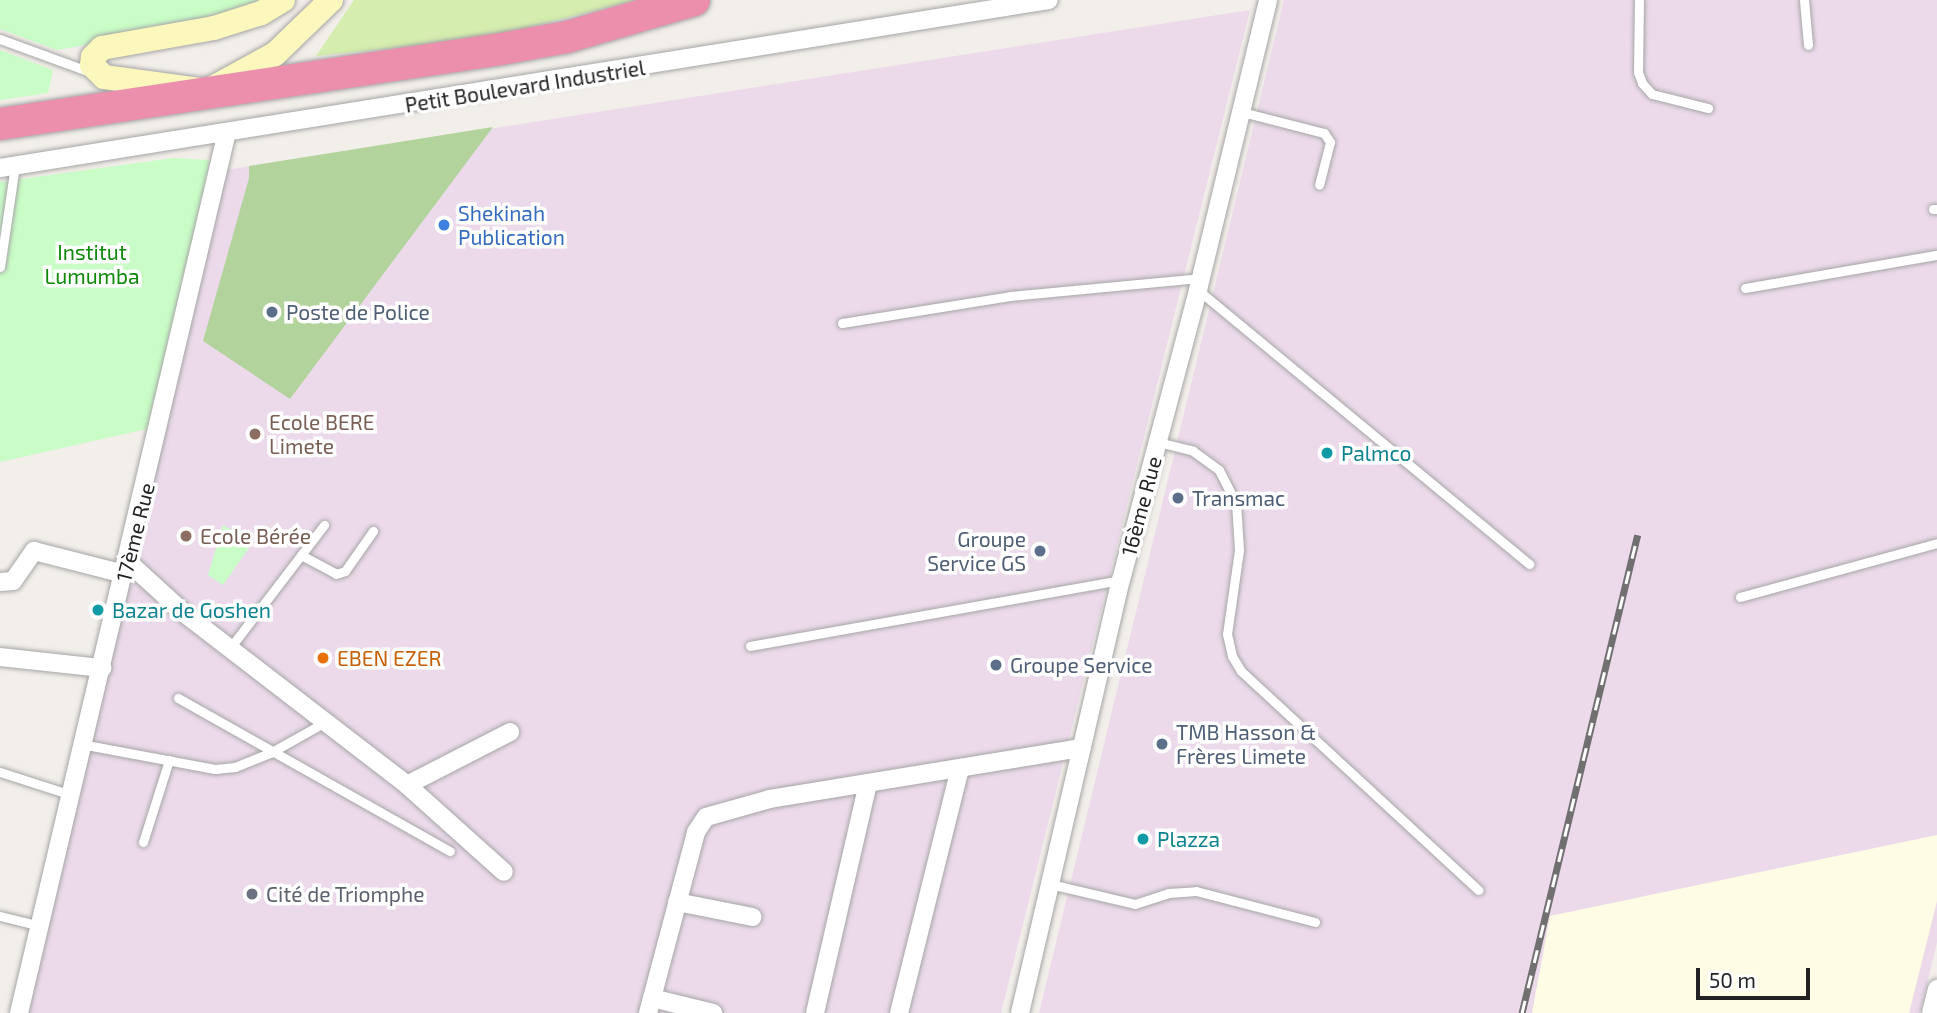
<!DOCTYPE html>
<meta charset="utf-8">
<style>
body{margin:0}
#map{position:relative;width:1937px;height:1013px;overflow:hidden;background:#f2eee9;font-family:"Exo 2",sans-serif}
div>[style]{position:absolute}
.industrial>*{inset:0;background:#ecdaeb}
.education>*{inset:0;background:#fffce5}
.grass>*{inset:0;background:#d5edae}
.forest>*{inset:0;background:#b3d39c}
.park>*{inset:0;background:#c9fcc6}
.roads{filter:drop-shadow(0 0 2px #a6a6a6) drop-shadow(0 0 2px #a6a6a6)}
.lane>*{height:9px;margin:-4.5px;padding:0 4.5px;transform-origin:4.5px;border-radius:4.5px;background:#fff}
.street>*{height:18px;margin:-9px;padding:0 9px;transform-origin:9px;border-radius:9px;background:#fff}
.secondary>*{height:24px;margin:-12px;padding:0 12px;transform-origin:12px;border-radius:12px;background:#fcf7bd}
.highway>*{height:32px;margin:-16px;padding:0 16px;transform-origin:16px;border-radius:16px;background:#eb8fac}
.rail>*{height:7px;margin-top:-3.5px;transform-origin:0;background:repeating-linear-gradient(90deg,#fff 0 13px,#707070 0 26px);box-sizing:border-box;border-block:2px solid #707070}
.dots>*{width:19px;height:19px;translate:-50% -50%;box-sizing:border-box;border:4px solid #fff;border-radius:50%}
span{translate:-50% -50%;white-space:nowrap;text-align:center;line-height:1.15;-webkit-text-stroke:7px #fff;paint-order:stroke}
.street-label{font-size:21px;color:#222}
.shop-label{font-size:21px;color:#366cbe}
.left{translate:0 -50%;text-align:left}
.park-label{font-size:21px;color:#0d8808}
.service-label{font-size:21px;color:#4e5e75}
.right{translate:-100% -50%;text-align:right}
.education-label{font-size:21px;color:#785e54}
.culture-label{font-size:21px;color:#0d838f}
.food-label{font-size:21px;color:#c56008}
.worship-label{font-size:21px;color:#5b616d}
.scale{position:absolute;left:1696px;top:968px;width:114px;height:32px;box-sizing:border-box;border:4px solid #222;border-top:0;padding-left:9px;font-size:21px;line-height:24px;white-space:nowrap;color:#222;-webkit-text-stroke:5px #fff;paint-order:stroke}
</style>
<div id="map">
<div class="industrial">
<div style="clip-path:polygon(1284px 0,1937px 0,1937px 942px,1920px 1013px,1039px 1013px)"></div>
<div style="clip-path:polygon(1250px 10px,1001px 1013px,28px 1013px,226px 170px)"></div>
</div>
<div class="education">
<div style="clip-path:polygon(1937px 835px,1937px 901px,1909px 1013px,1532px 1013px,1550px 916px)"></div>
</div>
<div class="grass">
<div style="clip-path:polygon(354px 0,636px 0,483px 39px,316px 56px)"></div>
</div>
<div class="forest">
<div style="clip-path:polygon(493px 127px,290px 399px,203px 341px,249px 178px,249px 166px)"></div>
</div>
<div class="park">
<div style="clip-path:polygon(0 0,259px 0,177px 29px,57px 50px,0 29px)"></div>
<div style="clip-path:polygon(0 50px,53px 70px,48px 93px,0 100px)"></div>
<div style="clip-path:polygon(173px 158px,210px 160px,151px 428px,0 462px,0 182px)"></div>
<div style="clip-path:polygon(223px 525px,253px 542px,223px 585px,208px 575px)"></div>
</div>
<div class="roads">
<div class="lane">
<div style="left:1639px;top:0;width:72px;rotate:90.8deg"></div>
<div style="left:1638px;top:72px;width:12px;rotate:70deg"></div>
<div style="left:1642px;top:83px;width:15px;rotate:48deg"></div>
<div style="left:1652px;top:94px;width:58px;rotate:14deg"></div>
<div style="left:1804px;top:0;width:45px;rotate:84.9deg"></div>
<div style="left:0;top:39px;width:96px;rotate:20.1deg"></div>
<div style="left:1242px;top:112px;width:85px;rotate:14.4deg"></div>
<div style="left:1324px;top:133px;width:11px;rotate:56deg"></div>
<div style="left:1330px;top:142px;width:44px;rotate:104.3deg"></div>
<div style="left:1933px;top:209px;width:4px"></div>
<div style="left:0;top:267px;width:103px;rotate:-81.6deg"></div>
<div style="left:1745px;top:288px;width:195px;rotate:-9.8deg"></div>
<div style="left:1198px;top:290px;width:430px;rotate:39.6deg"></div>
<div style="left:842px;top:323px;width:170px;rotate:-9.1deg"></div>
<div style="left:1010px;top:296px;width:190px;rotate:-5.4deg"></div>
<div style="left:1158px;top:442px;width:36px;rotate:14deg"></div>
<div style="left:1193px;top:451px;width:32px;rotate:36deg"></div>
<div style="left:1219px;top:470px;width:37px;rotate:63deg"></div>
<div style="left:1236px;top:503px;width:47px;rotate:86.3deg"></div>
<div style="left:1239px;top:550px;width:85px;rotate:98.1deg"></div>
<div style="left:1227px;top:634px;width:23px;rotate:77deg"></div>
<div style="left:1232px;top:656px;width:17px;rotate:59deg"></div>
<div style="left:1241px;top:671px;width:323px;rotate:42.7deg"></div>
<div style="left:301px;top:555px;width:40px;rotate:28deg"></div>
<div style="left:336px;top:574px;width:9px;rotate:-18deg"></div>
<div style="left:345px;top:571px;width:49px;rotate:-55deg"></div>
<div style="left:1740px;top:597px;width:204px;rotate:-15.3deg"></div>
<div style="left:750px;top:646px;width:377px;rotate:-10.1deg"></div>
<div style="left:230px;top:648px;width:155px;rotate:-52.6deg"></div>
<div style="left:178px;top:698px;width:312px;rotate:29.4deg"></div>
<div style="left:81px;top:744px;width:136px;rotate:10.6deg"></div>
<div style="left:215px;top:769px;width:20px;rotate:-6deg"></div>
<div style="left:235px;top:767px;width:38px;rotate:-22deg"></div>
<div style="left:270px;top:753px;width:63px;rotate:-29.4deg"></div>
<div style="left:0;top:772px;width:71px;rotate:17.9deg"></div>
<div style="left:143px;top:842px;width:86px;rotate:-72.4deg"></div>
<div style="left:1050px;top:884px;width:87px;rotate:13.2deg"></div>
<div style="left:1135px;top:904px;width:36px;rotate:-18deg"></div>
<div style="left:1169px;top:893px;width:27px;rotate:-4deg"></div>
<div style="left:1196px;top:891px;width:123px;rotate:14.6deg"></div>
<div style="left:0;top:916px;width:38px;rotate:14deg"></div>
</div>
<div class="street">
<div style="left:0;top:168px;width:1062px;rotate:-9.1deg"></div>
<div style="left:127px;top:561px;width:77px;rotate:42.4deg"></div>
<div style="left:184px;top:613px;width:282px;rotate:37.6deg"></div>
<div style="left:407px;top:785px;width:116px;rotate:-27.2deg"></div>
<div style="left:0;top:582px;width:13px;rotate:-4deg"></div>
<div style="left:13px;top:581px;width:37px;rotate:-55deg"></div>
<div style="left:34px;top:551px;width:93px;rotate:14.3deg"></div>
<div style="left:0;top:657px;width:103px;rotate:6.2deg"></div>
<div style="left:407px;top:785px;width:130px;rotate:41.9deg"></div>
<div style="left:677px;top:902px;width:77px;rotate:11.2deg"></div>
<div style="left:652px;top:998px;width:63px;rotate:13.8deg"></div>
<div style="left:19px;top:1013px;width:905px;rotate:-76.72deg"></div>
<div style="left:648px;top:1013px;width:187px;rotate:-75.1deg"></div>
<div style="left:696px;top:832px;width:18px;rotate:-56deg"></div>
<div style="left:706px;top:817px;width:66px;rotate:-15.7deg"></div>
<div style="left:770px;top:799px;width:316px;rotate:-9.3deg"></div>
<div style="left:815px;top:1013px;width:236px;rotate:-77deg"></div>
<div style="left:899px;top:1013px;width:252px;rotate:-76deg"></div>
<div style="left:1020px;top:1013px;width:445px;rotate:-76.9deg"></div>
<div style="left:1121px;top:580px;width:300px;rotate:-75.1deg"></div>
<div style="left:1198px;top:290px;width:298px;rotate:-76.4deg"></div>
<div style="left:1931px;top:1013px;width:25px;rotate:-76deg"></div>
</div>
<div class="secondary">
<div style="left:283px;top:0;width:26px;rotate:149deg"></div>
<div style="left:261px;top:13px;width:49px;rotate:162.3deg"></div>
<div style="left:214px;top:28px;width:114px;rotate:169.9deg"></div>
<div style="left:102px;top:48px;width:13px;rotate:135deg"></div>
<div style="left:93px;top:57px;width:8px;rotate:97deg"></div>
<div style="left:92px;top:65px;width:17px;rotate:45deg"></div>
<div style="left:104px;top:77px;width:104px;rotate:7.7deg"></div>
<div style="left:207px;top:91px;width:77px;rotate:-28.6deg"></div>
<div style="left:275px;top:54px;width:78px;rotate:-44deg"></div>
</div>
<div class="highway">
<div style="left:0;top:124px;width:507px;rotate:-8.51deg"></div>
<div style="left:501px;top:49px;width:67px;rotate:-10.3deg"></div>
<div style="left:567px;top:37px;width:132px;rotate:-16.2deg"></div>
</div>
</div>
<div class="rail">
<div style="left:1522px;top:1013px;width:492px;rotate:-76.4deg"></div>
</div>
<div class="dots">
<div style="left:444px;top:225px;background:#3f7fe0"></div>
<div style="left:272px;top:312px;background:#5c6f8a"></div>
<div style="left:255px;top:434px;background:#8d6e63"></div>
<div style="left:1327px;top:453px;background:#0f9aa8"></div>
<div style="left:1178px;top:498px;background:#5c6f8a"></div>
<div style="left:186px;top:536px;background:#8d6e63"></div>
<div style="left:1040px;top:551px;background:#5c6f8a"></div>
<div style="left:98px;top:610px;background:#0f9aa8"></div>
<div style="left:323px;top:658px;background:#e8710a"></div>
<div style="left:996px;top:665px;background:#5c6f8a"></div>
<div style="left:1162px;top:744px;background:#5c6f8a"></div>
<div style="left:1143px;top:839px;background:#0f9aa8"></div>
<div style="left:252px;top:894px;background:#6b7280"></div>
</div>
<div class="street-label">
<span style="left:525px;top:86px;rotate:-9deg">Petit Boulevard Industriel</span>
<span style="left:1141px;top:506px;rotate:-75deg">16ème Rue</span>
<span style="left:135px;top:532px;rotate:-76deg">17ème Rue</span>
</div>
<div class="shop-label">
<span class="left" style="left:458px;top:225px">Shekinah<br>Publication</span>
</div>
<div class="park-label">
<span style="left:92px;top:264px">Institut<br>Lumumba</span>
</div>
<div class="service-label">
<span class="left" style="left:286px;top:312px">Poste de Police</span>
<span class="left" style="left:1192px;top:498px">Transmac</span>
<span class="right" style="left:1026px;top:551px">Groupe<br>Service GS</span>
<span class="left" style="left:1010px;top:665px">Groupe Service</span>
<span class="left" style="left:1176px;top:744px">TMB Hasson &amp;<br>Frères Limete</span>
</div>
<div class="education-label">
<span class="left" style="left:269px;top:434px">Ecole BERE<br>Limete</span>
<span class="left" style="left:200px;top:536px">Ecole Bérée</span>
</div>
<div class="culture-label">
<span class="left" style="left:1341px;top:453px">Palmco</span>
<span class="left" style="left:112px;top:610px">Bazar de Goshen</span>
<span class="left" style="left:1157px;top:839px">Plazza</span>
</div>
<div class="food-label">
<span class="left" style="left:337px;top:658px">EBEN EZER</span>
</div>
<div class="worship-label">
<span class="left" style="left:266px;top:894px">Cité de Triomphe</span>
</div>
<div class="scale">50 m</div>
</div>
